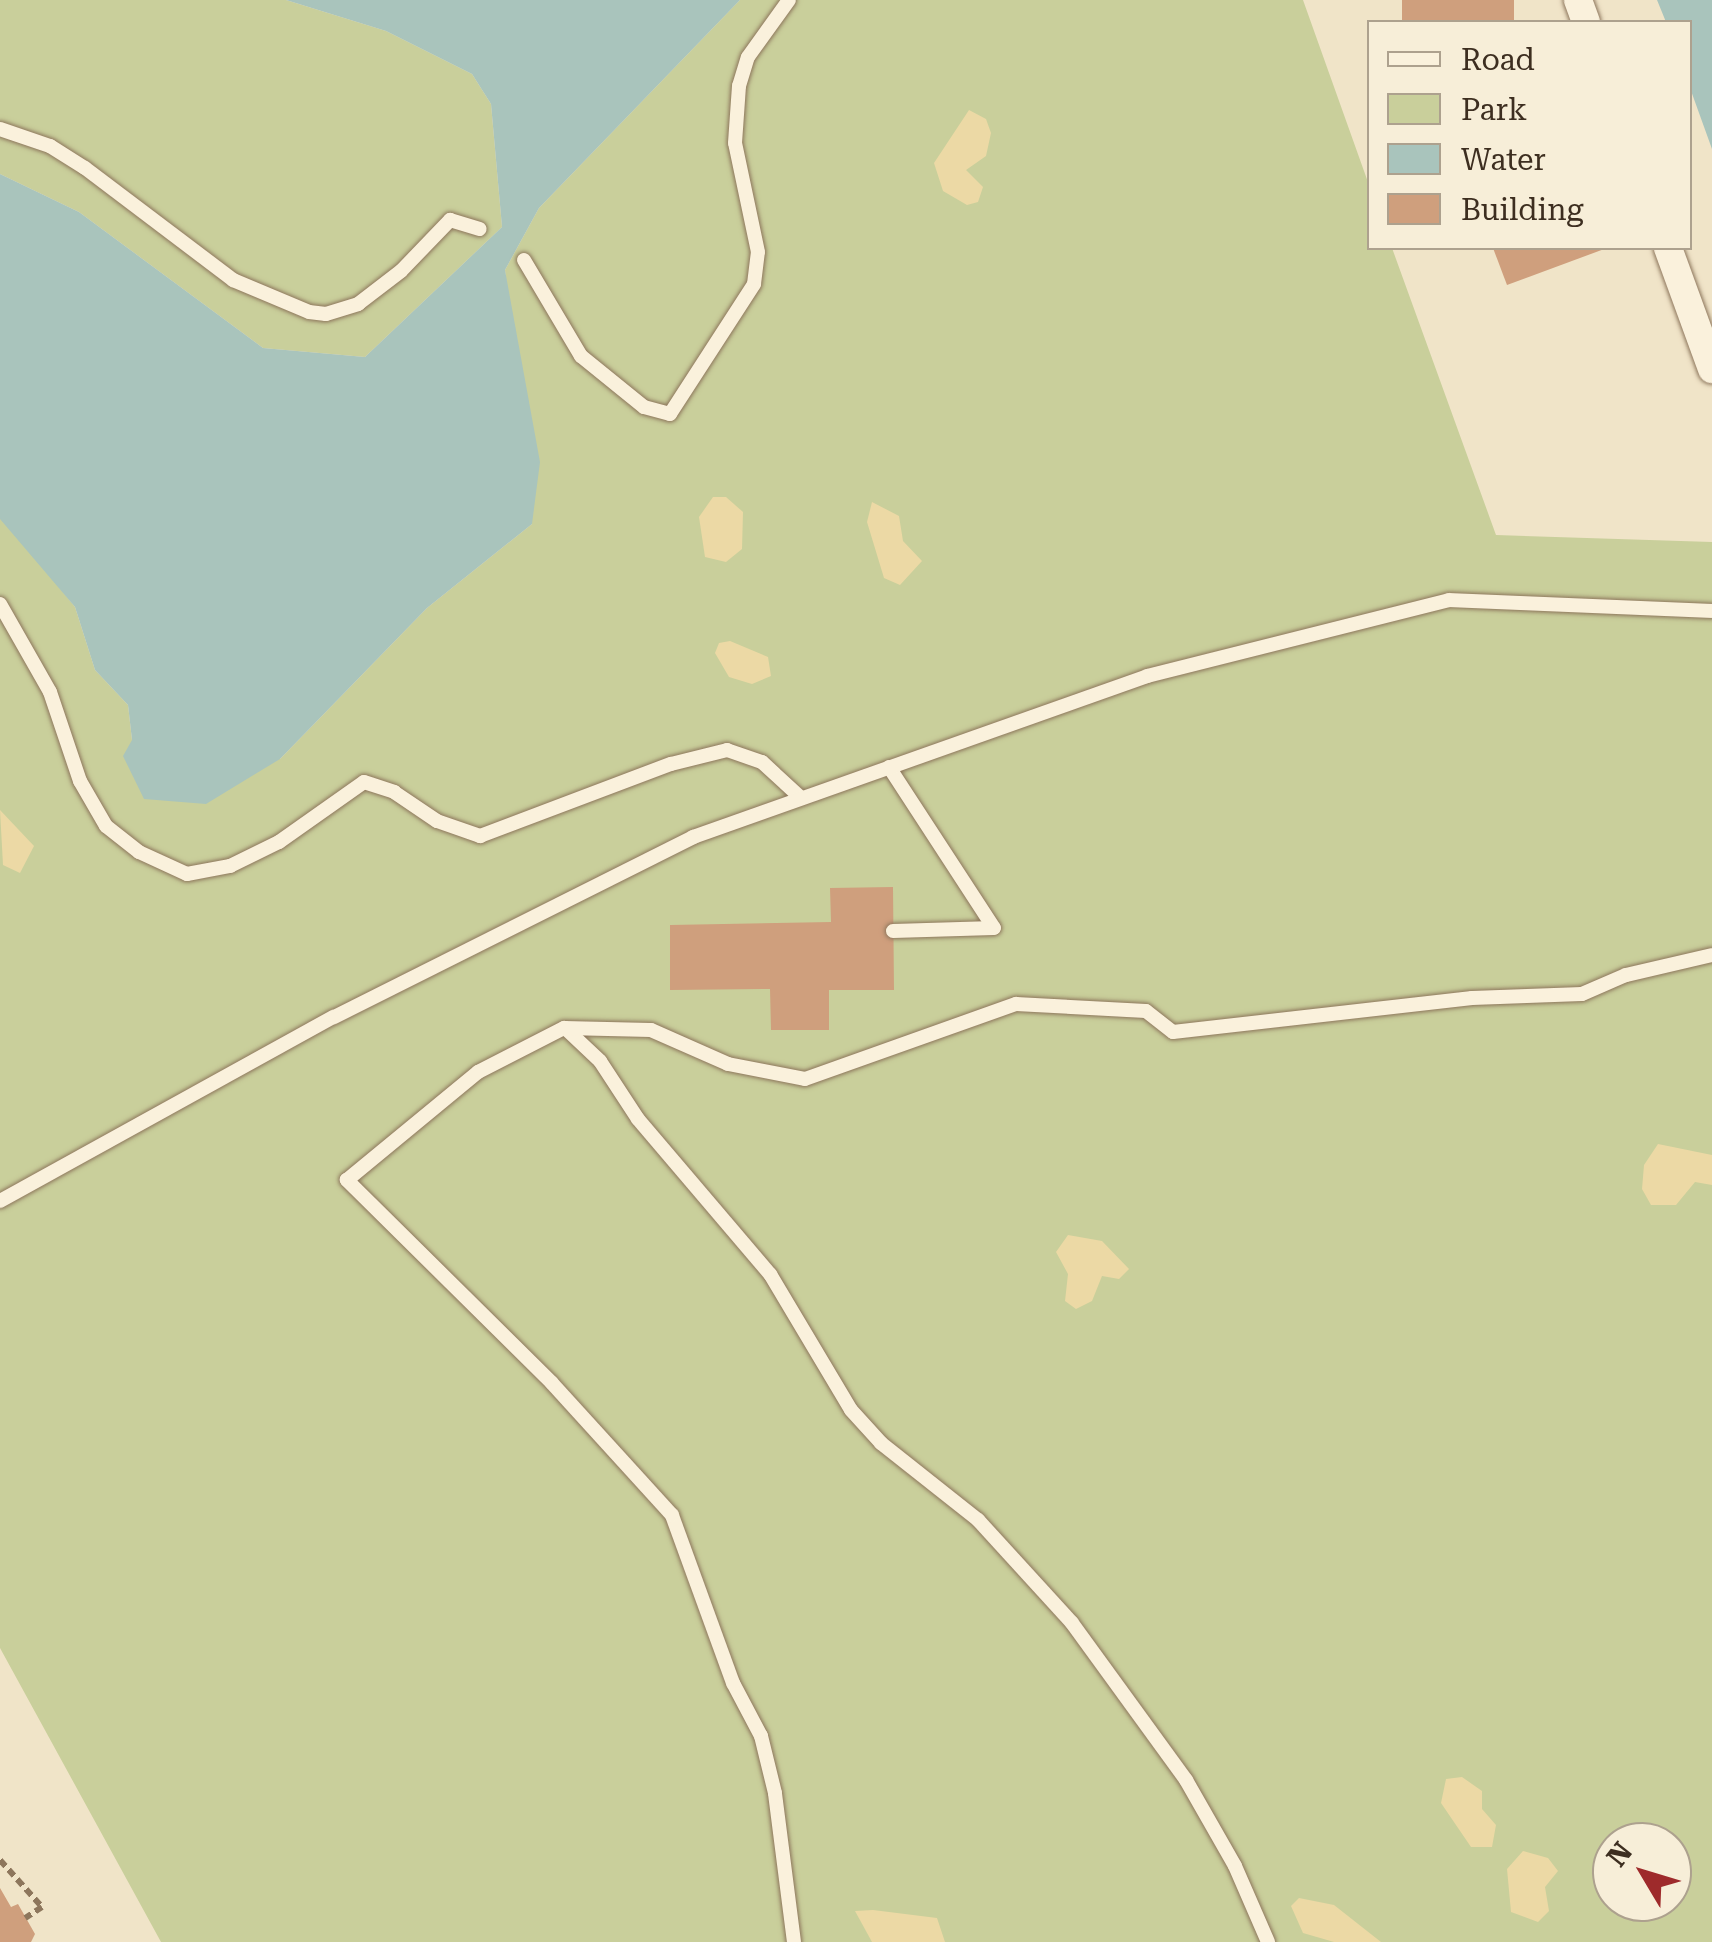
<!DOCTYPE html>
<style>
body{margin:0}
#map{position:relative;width:1712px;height:1942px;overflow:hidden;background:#f0e4c8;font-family:"Roboto Serif",serif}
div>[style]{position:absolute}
.green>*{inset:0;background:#c9cf9b}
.sand>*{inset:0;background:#ecd9a5}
.water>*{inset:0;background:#a9c4bc}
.building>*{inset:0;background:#cf9f7d;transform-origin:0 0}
.path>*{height:6px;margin-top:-3px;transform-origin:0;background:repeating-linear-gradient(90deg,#8d765c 0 8px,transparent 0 13px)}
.roads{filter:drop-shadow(0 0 2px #8d765c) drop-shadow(0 0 2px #8d765c)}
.service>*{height:14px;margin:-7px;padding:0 7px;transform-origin:7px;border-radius:7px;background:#faf1dc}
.minor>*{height:28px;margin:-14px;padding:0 14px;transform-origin:14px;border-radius:14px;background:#faf1dc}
span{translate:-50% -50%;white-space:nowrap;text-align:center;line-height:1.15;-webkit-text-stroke:10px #f7eed8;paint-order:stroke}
.legend{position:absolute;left:1367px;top:20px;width:325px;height:230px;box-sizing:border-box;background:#f7eed8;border:2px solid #ada18e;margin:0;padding:12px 18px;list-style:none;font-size:30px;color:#3d2e20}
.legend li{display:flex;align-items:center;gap:20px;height:50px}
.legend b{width:50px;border:2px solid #ada18e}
.north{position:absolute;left:1592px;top:1822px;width:100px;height:100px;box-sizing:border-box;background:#f7eed8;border:2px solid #ada18e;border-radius:50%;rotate:308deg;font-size:28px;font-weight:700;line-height:40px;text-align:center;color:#3d2e20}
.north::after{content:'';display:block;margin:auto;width:35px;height:45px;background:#9e2a2b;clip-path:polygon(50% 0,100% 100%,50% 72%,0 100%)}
</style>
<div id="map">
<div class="green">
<div style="clip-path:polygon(0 0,286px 0,386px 31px,472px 74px,491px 104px,502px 227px,365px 357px,263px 348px,79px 212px,0 174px)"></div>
<div style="clip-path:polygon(evenodd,740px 0,1303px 0,1369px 185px,1370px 248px,1392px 248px,1496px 535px,1712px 542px,1712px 1942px,161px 1942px,0 1648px,0 514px,75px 607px,95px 670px,128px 705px,132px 740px,280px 759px,427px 608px,532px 524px,505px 270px,539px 208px,740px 0,1612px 1842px,1672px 1842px,1672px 1902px,1612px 1902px,1612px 1842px)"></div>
</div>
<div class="sand">
<div style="clip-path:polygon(969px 110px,986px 119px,991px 133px,986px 156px,966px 170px,983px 187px,978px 202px,967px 205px,943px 191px,934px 163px)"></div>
<div style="clip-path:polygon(713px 497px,726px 497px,743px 512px,742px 549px,726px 562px,705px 557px,699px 517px)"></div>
<div style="clip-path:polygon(872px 502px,899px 516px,903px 541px,922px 561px,900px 585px,884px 578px,867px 522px)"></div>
<div style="clip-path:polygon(730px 641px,768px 657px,771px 676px,752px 684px,729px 677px,715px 653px,719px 643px)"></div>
<div style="clip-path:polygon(0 810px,34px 846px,20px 873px,3px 865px)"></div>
<div style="clip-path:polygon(1658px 1144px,1712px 1155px,1712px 1185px,1695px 1182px,1676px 1205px,1651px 1205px,1642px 1189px,1644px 1165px)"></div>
<div style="clip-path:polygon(1068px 1235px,1102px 1241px,1129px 1269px,1119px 1279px,1102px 1276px,1092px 1301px,1076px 1309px,1065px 1301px,1068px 1274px,1056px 1252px)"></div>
<div style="clip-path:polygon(1462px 1777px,1482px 1791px,1482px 1809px,1496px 1825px,1492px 1847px,1471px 1847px,1441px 1803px,1446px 1779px)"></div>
<div style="clip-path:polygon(1523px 1851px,1548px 1858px,1558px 1871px,1545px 1887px,1549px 1911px,1538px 1922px,1511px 1912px,1507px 1869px)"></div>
<div style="clip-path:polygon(1299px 1898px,1334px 1905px,1381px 1942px,1334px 1942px,1303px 1933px,1291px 1906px)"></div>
<div style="clip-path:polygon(873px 1910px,937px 1918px,945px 1942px,872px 1942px,855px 1911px)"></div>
</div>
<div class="water">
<div style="clip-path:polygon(286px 0,740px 0,539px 208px,505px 270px,540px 462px,532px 524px,427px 608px,280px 759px,206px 804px,144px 799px,123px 756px,132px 740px,128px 705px,95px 670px,75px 607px,0 519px,0 174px,79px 212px,263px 348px,365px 357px,502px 227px,491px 104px,472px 74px,386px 31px)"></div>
<div style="clip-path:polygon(1657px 0,1712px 0,1712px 149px,1690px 88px,1690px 22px,1666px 22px)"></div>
</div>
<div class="building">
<div style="left:1402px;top:0;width:112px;height:23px"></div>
<div style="clip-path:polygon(1493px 248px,1607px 248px,1507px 285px)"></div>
<div style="clip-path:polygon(893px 887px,894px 990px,829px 990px,829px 1030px,771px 1030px,770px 989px,670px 990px,670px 925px,831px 922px,830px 888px)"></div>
<div style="clip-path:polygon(0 1888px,11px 1907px,18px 1904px,35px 1934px,31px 1942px,0 1942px)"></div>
</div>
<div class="path">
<div style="left:0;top:1860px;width:63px;rotate:48.2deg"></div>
<div style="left:42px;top:1907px;width:20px;rotate:147deg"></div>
</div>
<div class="roads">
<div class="service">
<div style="left:0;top:129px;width:53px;rotate:18.8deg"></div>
<div style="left:50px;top:146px;width:41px;rotate:32.2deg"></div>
<div style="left:85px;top:168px;width:186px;rotate:37.1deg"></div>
<div style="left:233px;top:280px;width:82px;rotate:22.8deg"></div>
<div style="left:309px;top:312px;width:17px;rotate:7deg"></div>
<div style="left:326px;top:314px;width:34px;rotate:-17deg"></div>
<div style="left:358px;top:304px;width:54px;rotate:-37.5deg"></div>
<div style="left:401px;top:271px;width:71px;rotate:-46.1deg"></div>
<div style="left:450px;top:220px;width:31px;rotate:17deg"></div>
<div style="left:524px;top:260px;width:112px;rotate:59.3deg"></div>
<div style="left:581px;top:356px;width:81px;rotate:39deg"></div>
<div style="left:644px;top:407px;width:27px;rotate:15deg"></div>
<div style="left:670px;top:414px;width:155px;rotate:-57.1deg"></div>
<div style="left:754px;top:284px;width:32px;rotate:-83deg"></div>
<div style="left:758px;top:252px;width:111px;rotate:-101.9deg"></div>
<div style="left:735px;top:143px;width:57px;rotate:-86deg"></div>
<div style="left:739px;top:86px;width:30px;rotate:-73deg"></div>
<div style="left:748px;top:57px;width:70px;rotate:-54.3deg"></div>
<div style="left:0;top:604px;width:101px;rotate:60.4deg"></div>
<div style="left:50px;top:692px;width:94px;rotate:71.4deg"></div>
<div style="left:80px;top:781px;width:52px;rotate:60deg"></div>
<div style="left:106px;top:826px;width:42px;rotate:38.2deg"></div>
<div style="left:139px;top:852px;width:53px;rotate:24.6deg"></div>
<div style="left:187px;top:874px;width:44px;rotate:-10.5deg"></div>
<div style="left:230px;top:866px;width:55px;rotate:-26.1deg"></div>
<div style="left:279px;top:842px;width:104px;rotate:-35.2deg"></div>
<div style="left:364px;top:782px;width:32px;rotate:18deg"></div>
<div style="left:394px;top:792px;width:52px;rotate:34deg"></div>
<div style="left:437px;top:821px;width:46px;rotate:19.2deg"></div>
<div style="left:480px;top:836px;width:204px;rotate:-20.7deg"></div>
<div style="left:671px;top:764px;width:58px;rotate:-14deg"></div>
<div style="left:727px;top:750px;width:37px;rotate:19deg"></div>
<div style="left:762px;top:762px;width:53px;rotate:42.7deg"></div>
<div style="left:889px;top:767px;width:192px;rotate:56.9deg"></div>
<div style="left:893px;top:931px;width:101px;rotate:-1.7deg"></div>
<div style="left:565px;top:1028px;width:48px;rotate:43.3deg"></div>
<div style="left:600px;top:1061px;width:69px;rotate:56.8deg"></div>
<div style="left:638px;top:1119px;width:204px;rotate:49.6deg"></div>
<div style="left:770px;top:1274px;width:158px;rotate:59.2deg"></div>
<div style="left:851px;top:1410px;width:45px;rotate:47.7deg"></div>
<div style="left:881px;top:1443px;width:124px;rotate:38.4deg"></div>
<div style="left:978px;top:1520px;width:139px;rotate:47.6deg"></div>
<div style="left:1072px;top:1623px;width:194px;rotate:54deg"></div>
<div style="left:1186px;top:1780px;width:99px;rotate:60.3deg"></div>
<div style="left:1235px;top:1866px;width:83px;rotate:66.5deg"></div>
<div style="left:0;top:1201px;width:381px;rotate:-28.9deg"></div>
<div style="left:334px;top:1017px;width:402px;rotate:-26.6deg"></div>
<div style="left:693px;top:837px;width:482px;rotate:-19.5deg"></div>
<div style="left:1147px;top:676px;width:311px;rotate:-14.1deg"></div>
<div style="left:1449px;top:600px;width:263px;rotate:2.4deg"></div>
<div style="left:794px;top:1942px;width:150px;rotate:-97.3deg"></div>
<div style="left:775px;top:1793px;width:59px;rotate:-103.8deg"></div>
<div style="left:761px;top:1736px;width:60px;rotate:-117.8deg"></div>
<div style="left:733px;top:1683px;width:179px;rotate:-110deg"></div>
<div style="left:672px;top:1515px;width:178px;rotate:-132.3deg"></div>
<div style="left:552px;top:1383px;width:289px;rotate:-135.3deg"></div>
<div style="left:347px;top:1180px;width:170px;rotate:-39.5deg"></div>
<div style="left:478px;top:1072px;width:97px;rotate:-27.1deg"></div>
<div style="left:564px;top:1028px;width:87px;rotate:1.3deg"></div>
<div style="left:651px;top:1030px;width:84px;rotate:23.8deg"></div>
<div style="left:728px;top:1064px;width:78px;rotate:11deg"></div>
<div style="left:805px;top:1079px;width:224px;rotate:-19.6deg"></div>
<div style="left:1016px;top:1004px;width:130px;rotate:3.1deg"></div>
<div style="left:1146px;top:1011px;width:34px;rotate:38deg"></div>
<div style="left:1173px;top:1032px;width:301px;rotate:-6.5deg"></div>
<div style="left:1472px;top:998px;width:110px;rotate:-2.1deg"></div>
<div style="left:1582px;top:994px;width:48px;rotate:-23.4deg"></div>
<div style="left:1626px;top:975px;width:88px;rotate:-13.1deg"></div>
</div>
<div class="minor">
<div style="left:1578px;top:0;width:23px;rotate:70deg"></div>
<div style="left:1668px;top:248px;width:129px;rotate:70deg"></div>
</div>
</div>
<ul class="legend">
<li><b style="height:12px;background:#faf1dc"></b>Road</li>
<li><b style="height:28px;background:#c9cf9b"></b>Park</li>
<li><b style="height:28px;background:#a9c4bc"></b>Water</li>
<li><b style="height:28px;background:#cf9f7d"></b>Building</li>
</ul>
<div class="north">N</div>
</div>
